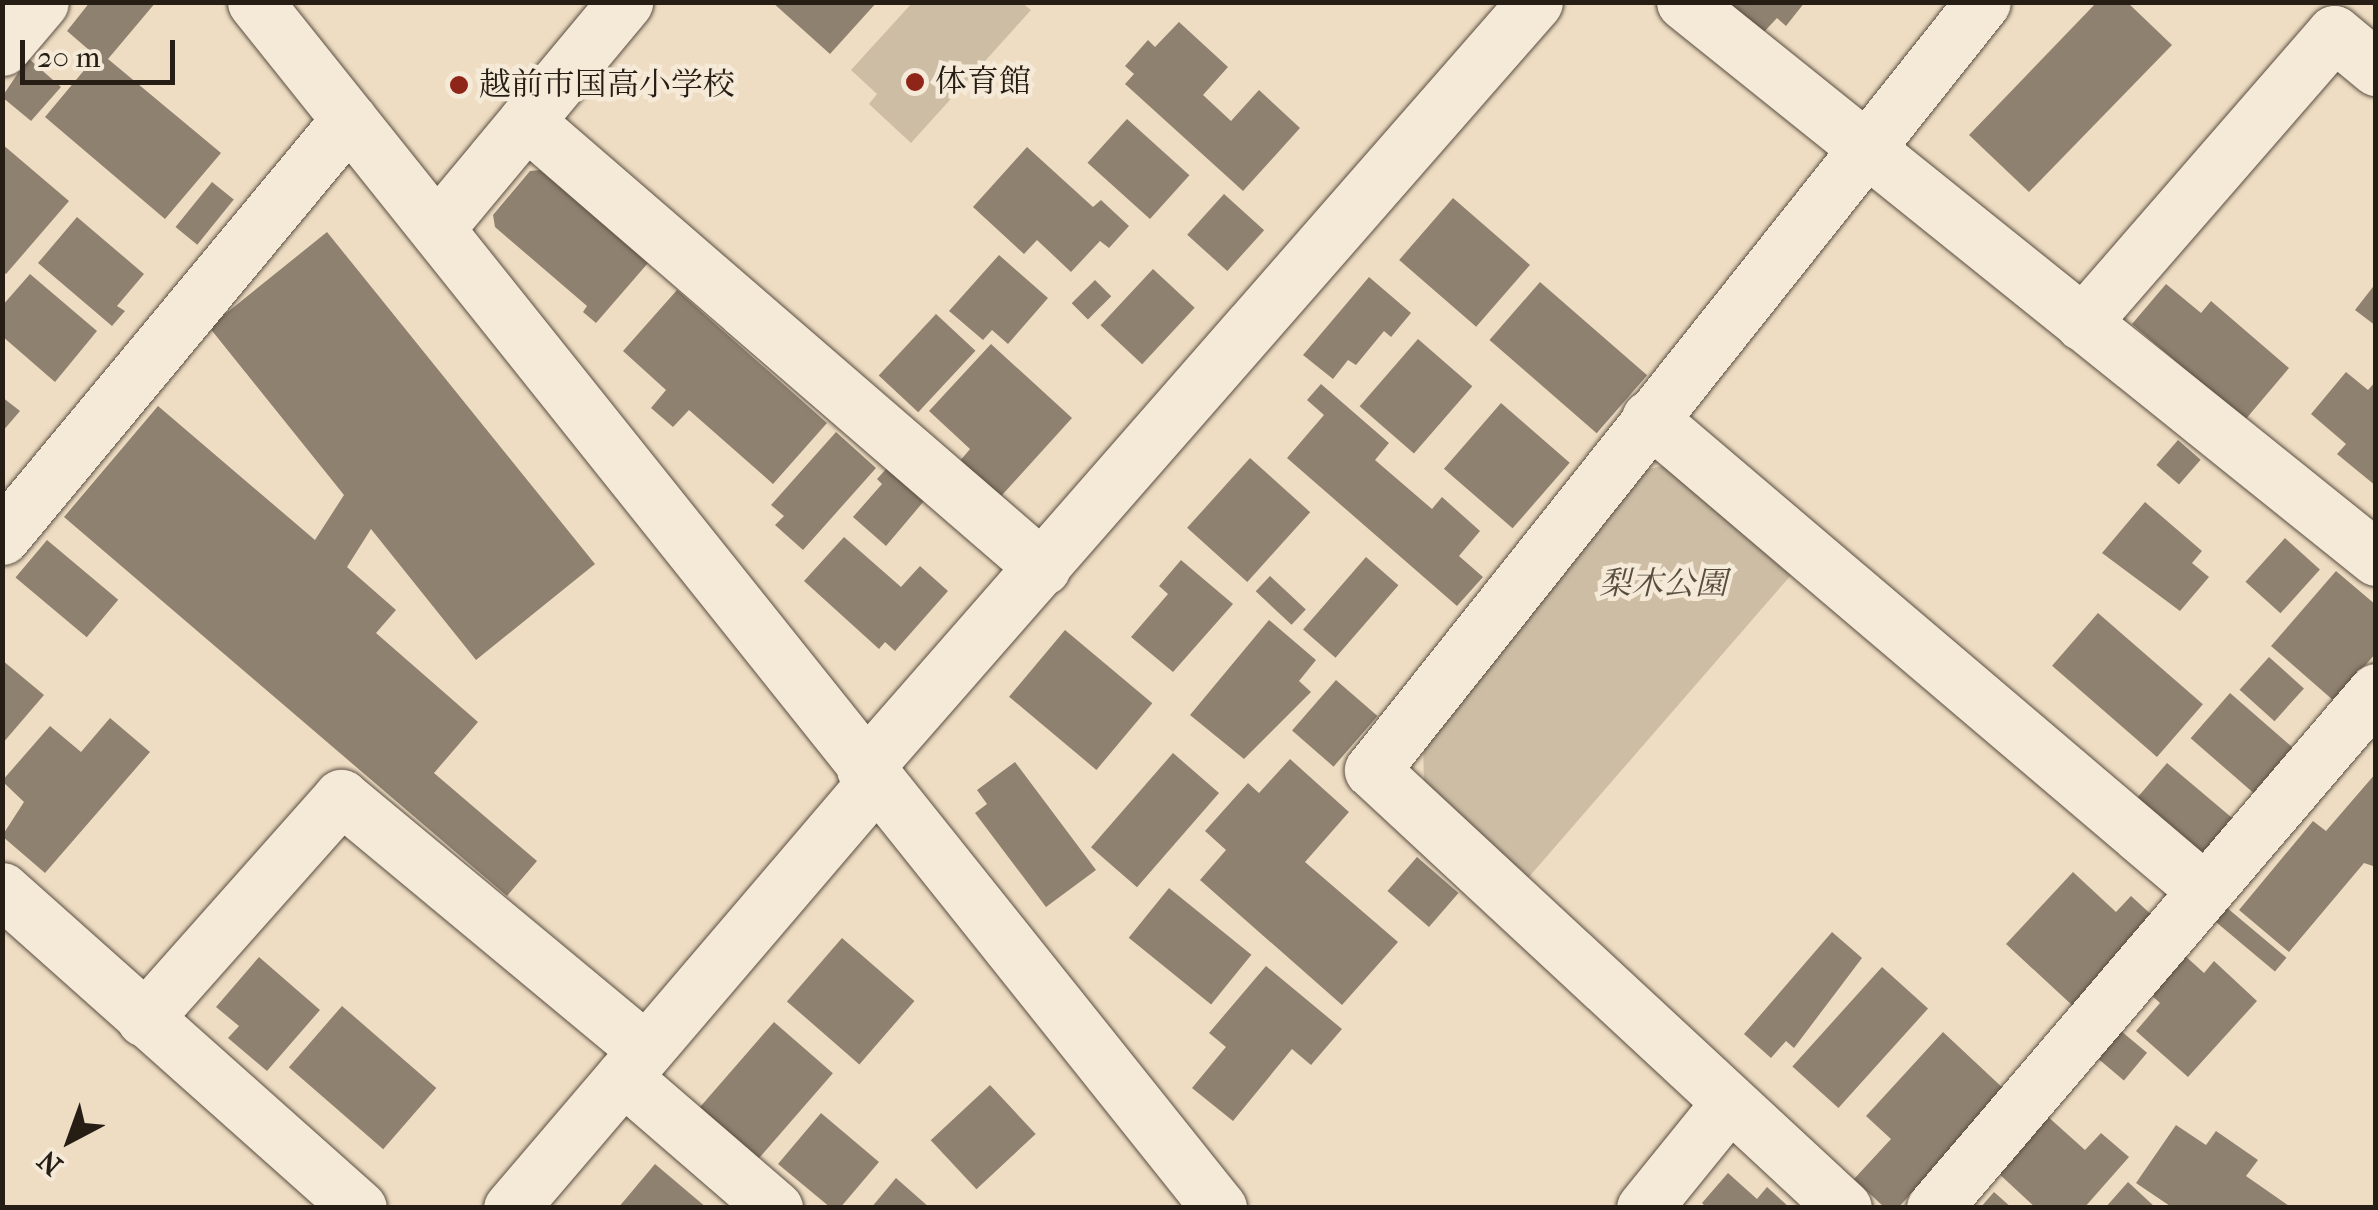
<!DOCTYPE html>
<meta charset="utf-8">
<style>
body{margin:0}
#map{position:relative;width:2378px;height:1210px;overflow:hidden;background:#efddc3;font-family:"IM FELL French Canon","Noto Serif JP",serif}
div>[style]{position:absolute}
.green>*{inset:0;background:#cdbda5}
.building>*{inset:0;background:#8f816f;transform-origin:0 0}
.roads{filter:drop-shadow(0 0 2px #584e40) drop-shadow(0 0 2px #584e40)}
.minor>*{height:55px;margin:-27.5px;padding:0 27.5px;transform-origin:27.5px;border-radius:27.5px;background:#f5e9d8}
.dots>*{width:28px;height:28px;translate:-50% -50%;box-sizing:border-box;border:5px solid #f5e9d8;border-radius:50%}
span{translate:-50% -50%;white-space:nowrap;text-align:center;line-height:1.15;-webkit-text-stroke:9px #f5e9d8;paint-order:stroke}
.poi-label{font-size:32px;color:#261e14}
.left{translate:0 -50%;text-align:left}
.park-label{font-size:32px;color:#584e40;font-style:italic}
.frame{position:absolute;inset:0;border:5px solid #261e14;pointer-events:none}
.north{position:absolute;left:20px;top:1090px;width:100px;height:100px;-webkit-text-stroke:8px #f5e9d8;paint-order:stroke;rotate:221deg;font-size:28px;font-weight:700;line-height:40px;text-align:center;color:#261e14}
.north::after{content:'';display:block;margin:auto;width:35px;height:45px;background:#261e14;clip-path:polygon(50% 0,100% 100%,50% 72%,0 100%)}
.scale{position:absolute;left:20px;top:40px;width:155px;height:45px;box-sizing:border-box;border:5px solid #261e14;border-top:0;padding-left:12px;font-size:30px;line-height:35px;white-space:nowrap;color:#261e14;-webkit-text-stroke:8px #f5e9d8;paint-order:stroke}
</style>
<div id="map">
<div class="green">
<div style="clip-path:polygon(912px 3px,1022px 3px,1031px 10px,911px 143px,869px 104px,877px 94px,851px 70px)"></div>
<div style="clip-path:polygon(1667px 465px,1792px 574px,1528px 878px,1424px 786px,1423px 739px,1635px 472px)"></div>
</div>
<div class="building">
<div style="clip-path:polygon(90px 2px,156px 2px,108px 59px,221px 153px,165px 219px,45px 117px,96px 56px,67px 31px)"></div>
<div style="clip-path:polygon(772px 2px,877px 2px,830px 54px)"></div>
<div style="clip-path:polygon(1726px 2px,1805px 2px,1786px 26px,1777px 18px,1763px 33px)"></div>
<div style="clip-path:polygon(2097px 2px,2127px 2px,2172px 45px,2029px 192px,1969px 135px)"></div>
<div style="clip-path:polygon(1179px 22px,1228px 67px,1203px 95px,1231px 121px,1259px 90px,1300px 128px,1243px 191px,1125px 84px,1134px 74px,1125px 66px,1148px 40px,1155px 47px)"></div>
<div style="clip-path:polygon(28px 58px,61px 87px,31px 121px,2px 97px)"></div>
<div style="left:1127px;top:119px;width:84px;height:59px;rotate:42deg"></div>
<div style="clip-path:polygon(2px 144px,69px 201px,6px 274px,2px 271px)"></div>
<div style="clip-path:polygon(1027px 147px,1093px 207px,1101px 200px,1129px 226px,1109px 248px,1100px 241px,1071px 272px,1037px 240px,1024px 254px,973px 207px)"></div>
<div style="clip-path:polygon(540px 170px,648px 263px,596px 323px,583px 312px,587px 306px,495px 227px,493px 215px,530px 171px)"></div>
<div style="left:212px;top:182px;width:28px;height:58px;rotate:39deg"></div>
<div style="left:1224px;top:194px;width:54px;height:55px;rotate:42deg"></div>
<div style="left:1453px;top:198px;width:102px;height:82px;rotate:41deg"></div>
<div style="clip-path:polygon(77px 217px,144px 274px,117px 306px,125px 311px,112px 326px,38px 263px)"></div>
<div style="clip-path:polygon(327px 232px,595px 564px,476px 660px,371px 529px,347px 567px,396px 610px,376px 633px,478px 722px,434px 773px,537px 861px,507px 896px,64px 517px,158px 406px,315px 540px,344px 495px,209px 327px)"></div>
<div style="clip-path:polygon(999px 255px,1048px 298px,1008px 344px,992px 330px,983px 340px,949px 311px)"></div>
<div style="left:1153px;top:269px;width:57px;height:77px;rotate:43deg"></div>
<div style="clip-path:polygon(30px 274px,97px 331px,55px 382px,2px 336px,2px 306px)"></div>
<div style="clip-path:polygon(1369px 277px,1411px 313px,1391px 337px,1384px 331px,1356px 365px,1348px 360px,1333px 379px,1303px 355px)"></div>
<div style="left:1095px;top:280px;width:23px;height:33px;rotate:45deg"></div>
<div style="left:1540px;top:282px;width:142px;height:77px;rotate:41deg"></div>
<div style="clip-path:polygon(2376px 283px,2376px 326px,2355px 310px)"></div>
<div style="clip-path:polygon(2166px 284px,2201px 313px,2211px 301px,2289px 368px,2245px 420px,2132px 324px)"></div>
<div style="clip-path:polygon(677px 290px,827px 423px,773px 484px,689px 410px,673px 427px,651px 408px,666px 390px,623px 351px)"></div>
<div style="left:936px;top:314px;width:54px;height:84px;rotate:43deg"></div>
<div style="left:1418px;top:339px;width:72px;height:89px;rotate:41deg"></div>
<div style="clip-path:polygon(991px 344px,1072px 418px,993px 505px,954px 468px,970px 449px,929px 411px)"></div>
<div style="clip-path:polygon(2346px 372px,2368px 390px,2376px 381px,2376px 486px,2337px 454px,2346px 444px,2311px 414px)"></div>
<div style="clip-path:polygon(1321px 384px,1389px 443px,1375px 460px,1432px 509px,1442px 497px,1480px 531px,1459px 556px,1483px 577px,1457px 606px,1287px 458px,1324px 415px,1307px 400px)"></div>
<div style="clip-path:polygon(2px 397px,20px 411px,2px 432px)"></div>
<div style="left:1501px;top:403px;width:91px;height:87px;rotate:41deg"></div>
<div style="clip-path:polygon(836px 432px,876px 468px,803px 550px,775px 525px,784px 516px,771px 505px)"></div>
<div style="left:2178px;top:440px;width:30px;height:33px;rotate:41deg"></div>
<div style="left:1250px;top:458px;width:81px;height:94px;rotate:42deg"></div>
<div style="clip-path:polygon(887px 468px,924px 501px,886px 546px,853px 517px,882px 484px,877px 479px)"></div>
<div style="clip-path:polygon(2145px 502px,2202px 551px,2192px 563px,2209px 577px,2180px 611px,2102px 553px)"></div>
<div style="clip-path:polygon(844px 537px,901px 587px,920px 566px,948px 591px,895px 651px,885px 642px,879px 649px,804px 581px)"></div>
<div style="left:2285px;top:538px;width:47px;height:59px;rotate:42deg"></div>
<div style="left:47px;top:540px;width:93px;height:49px;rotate:40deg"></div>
<div style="left:1366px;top:557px;width:43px;height:96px;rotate:41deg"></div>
<div style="clip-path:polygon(1181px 560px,1233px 604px,1173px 672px,1131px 637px,1168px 594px,1159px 586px)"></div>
<div style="clip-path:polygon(2336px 571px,2376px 605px,2376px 653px,2334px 701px,2271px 646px)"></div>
<div style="left:1270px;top:576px;width:49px;height:21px;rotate:43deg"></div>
<div style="left:2098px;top:613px;width:139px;height:70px;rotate:41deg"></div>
<div style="clip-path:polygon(1269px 620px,1316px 660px,1299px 681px,1311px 692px,1244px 759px,1190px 715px)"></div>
<div style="left:1065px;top:630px;width:114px;height:87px;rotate:40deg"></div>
<div style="left:2269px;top:657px;width:47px;height:44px;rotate:42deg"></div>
<div style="clip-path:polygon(2px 660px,44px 695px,2px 744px)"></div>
<div style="left:1336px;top:680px;width:55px;height:67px;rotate:41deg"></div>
<div style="left:2230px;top:693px;width:83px;height:60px;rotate:41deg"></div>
<div style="clip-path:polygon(110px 718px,150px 752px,45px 873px,2px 836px,24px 802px,2px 781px,50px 726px,81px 752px)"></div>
<div style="left:1173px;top:753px;width:61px;height:125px;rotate:41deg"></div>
<div style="clip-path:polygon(1290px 759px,1349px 812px,1305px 862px,1398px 942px,1342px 1005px,1200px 880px,1226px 850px,1205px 831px,1248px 783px,1259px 793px)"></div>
<div style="clip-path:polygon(1015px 762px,1096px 870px,1046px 907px,975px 813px,987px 804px,977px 790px)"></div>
<div style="clip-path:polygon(2167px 763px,2237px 822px,2214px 849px,2199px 852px,2137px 798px)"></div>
<div style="clip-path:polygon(2376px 773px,2376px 867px,2364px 863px,2289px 952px,2239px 910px,2313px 821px,2326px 831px)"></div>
<div style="left:1417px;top:857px;width:55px;height:45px;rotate:41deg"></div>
<div style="clip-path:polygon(2073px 872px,2116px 912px,2131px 896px,2154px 917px,2073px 1006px,2006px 944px)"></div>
<div style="left:1169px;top:888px;width:106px;height:64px;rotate:39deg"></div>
<div style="left:2226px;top:907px;width:79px;height:18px;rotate:40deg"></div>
<div style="clip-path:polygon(1832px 932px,1862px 958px,1794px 1048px,1786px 1041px,1771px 1058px,1744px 1034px)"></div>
<div style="left:842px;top:938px;width:96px;height:84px;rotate:41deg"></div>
<div style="clip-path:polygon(2182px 953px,2204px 973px,2214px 961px,2257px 1001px,2188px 1077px,2136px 1031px,2160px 1003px,2147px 991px)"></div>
<div style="clip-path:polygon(259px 957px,320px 1010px,267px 1071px,228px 1038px,239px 1026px,216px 1007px)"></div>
<div style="clip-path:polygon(1266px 966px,1342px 1029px,1311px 1065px,1292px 1049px,1233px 1121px,1192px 1088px,1226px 1047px,1209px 1033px)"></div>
<div style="left:1882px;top:967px;width:62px;height:134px;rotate:42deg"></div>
<div style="left:342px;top:1006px;width:125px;height:81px;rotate:41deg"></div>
<div style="left:774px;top:1022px;width:78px;height:115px;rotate:41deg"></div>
<div style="left:2121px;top:1031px;width:34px;height:36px;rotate:40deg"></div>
<div style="clip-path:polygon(1943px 1032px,2005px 1090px,1898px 1208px,1885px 1208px,1854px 1179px,1891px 1139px,1866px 1116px)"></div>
<div style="left:990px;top:1085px;width:67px;height:81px;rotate:47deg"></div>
<div style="clip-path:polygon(821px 1113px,879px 1162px,840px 1208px,831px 1208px,778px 1164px)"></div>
<div style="clip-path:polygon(2046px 1115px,2085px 1150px,2101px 1133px,2129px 1157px,2084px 1208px,2036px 1208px,1996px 1171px)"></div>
<div style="clip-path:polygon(2176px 1125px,2206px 1145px,2216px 1131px,2258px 1160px,2246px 1176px,2292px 1208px,2173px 1208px,2136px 1183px)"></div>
<div style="clip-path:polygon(655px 1164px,707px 1208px,618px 1208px)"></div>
<div style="clip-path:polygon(1728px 1173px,1757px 1199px,1767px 1187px,1790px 1208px,1707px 1208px,1702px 1203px)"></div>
<div style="clip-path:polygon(896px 1178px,930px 1208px,871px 1208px)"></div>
<div style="clip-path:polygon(2128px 1182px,2156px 1208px,2105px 1208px)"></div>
<div style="clip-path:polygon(1994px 1192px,2012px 1208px,1980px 1208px)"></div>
</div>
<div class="roads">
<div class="minor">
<div style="left:255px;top:2px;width:1544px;rotate:51.36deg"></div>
<div style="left:1684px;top:2px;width:888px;rotate:38.78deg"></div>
<div style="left:2px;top:48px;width:60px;rotate:-49.7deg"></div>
<div style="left:526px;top:121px;width:683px;rotate:40.85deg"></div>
<div style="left:437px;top:228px;width:294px;rotate:-50.2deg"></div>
<div style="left:2082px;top:323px;width:384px;rotate:-49deg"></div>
<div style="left:2334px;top:33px;width:55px;rotate:39.8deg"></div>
<div style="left:1649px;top:418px;width:727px;rotate:40.37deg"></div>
<div style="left:2px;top:537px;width:543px;rotate:-50.3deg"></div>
<div style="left:864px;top:769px;width:1019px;rotate:-48.82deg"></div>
<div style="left:2px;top:890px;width:478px;rotate:41.7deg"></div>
<div style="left:144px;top:1019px;width:297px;rotate:-48.4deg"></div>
<div style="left:341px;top:797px;width:395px;rotate:39.7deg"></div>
<div style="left:623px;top:1077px;width:201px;rotate:40.8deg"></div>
<div style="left:511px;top:1208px;width:560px;rotate:-49.49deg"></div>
<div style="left:1644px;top:1208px;width:135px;rotate:-51deg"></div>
<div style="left:1844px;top:1208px;width:644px;rotate:-137.14deg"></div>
<div style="left:1372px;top:770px;width:981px;rotate:-51.5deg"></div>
<div style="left:1934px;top:1208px;width:680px;rotate:-49.47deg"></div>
</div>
</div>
<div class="dots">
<div style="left:915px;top:82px;background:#8f2418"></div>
<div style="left:459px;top:85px;background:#8f2418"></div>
</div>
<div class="poi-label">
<span class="left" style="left:935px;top:82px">体育館</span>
<span class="left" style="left:479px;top:85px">越前市国高小学校</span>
</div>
<div class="park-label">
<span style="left:1663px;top:584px">梨木公園</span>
</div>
<div class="frame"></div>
<div class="north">N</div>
<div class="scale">20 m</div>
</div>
